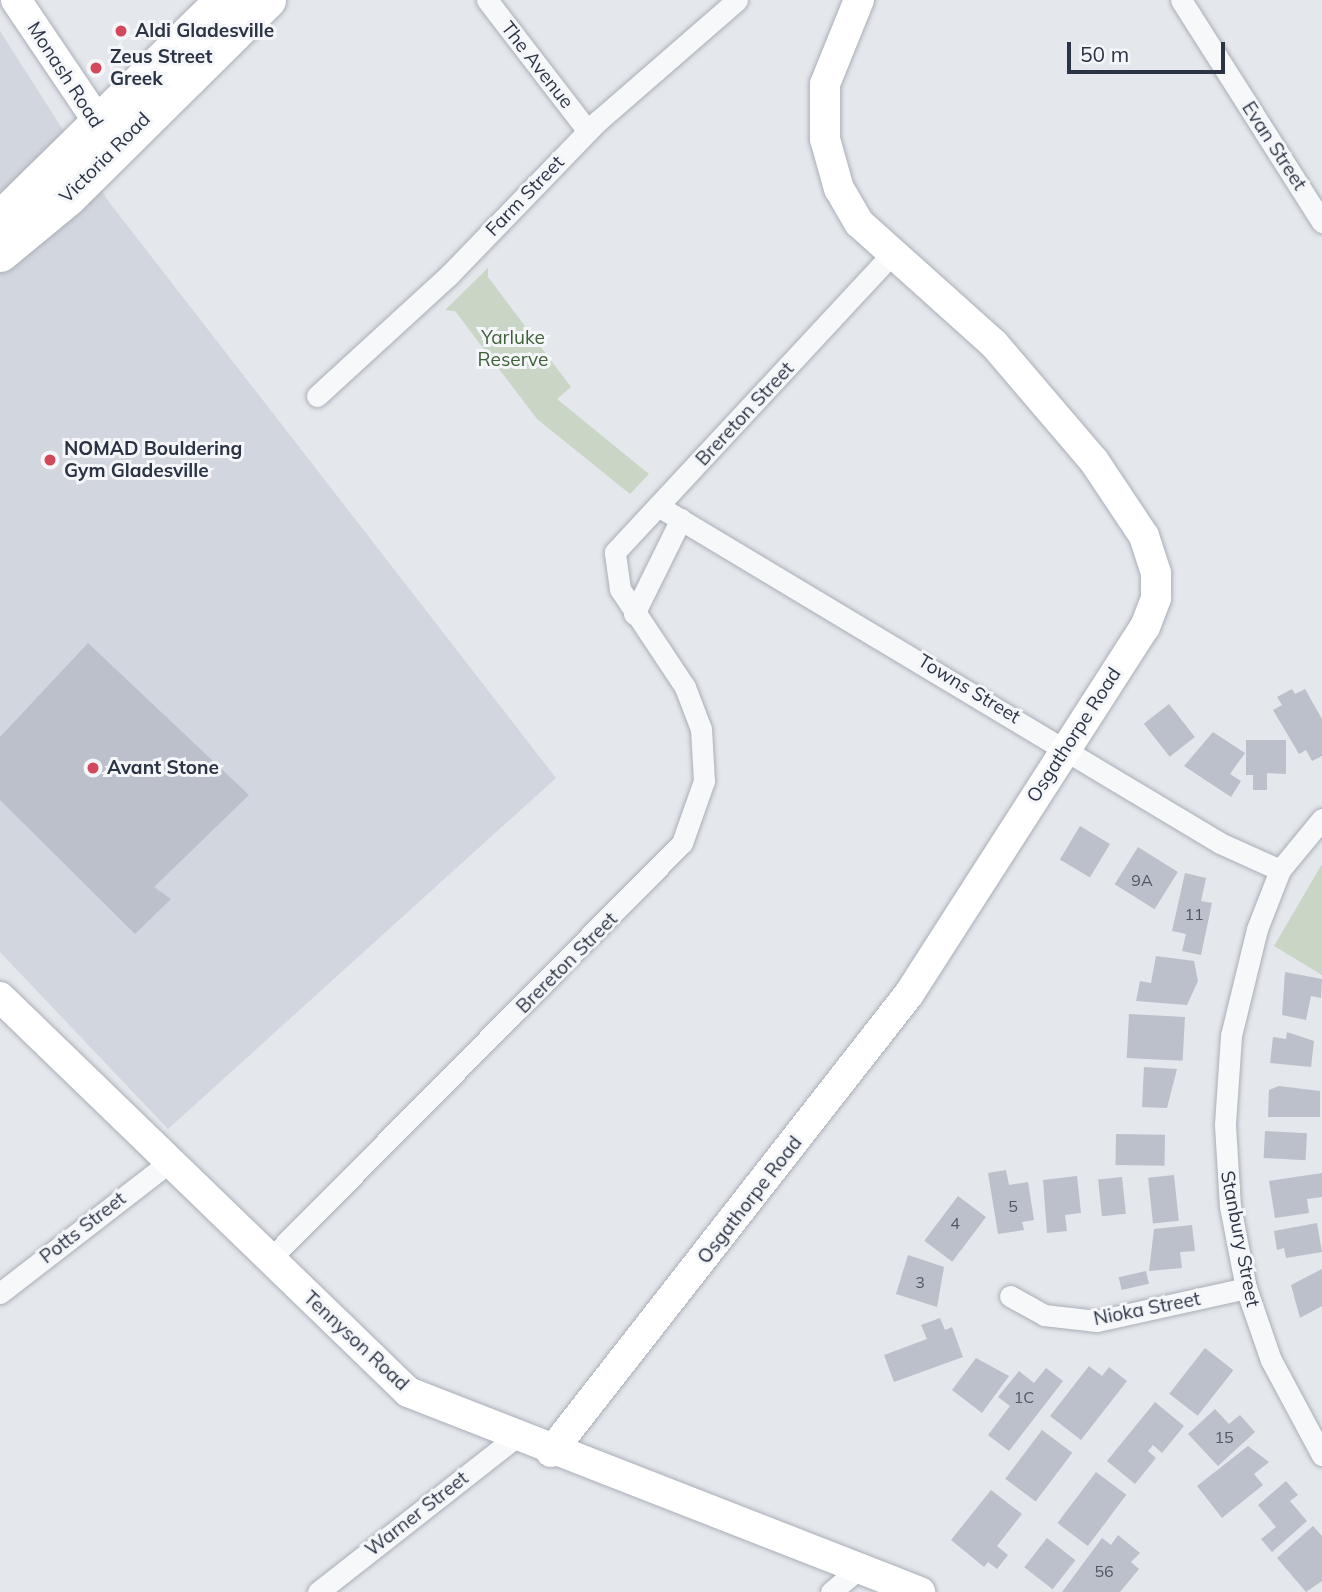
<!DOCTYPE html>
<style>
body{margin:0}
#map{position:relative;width:1322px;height:1592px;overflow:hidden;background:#e4e7ec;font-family:Mulish,sans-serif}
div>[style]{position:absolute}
.built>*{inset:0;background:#d2d6de}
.green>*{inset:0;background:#c9d6c5}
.building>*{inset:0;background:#bbc0ca;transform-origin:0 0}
.roads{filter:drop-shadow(0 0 2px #a9aeb7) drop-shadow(0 0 2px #a9aeb7)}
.street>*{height:21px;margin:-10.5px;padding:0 10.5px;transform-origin:10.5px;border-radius:10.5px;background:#f7f8fa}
.secondary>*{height:30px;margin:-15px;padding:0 15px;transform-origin:15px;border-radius:15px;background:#fff}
.highway>*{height:38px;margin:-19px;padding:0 19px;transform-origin:19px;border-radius:19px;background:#fff}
.dots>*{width:19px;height:19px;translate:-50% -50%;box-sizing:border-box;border:4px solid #f4f6f9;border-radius:50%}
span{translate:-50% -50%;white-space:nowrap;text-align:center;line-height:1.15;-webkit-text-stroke:6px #f4f6f9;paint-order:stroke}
.number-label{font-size:16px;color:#4f5766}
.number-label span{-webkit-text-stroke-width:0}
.poi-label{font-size:19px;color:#2b3445;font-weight:700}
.left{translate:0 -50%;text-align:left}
.street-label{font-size:19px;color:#2b3445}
.park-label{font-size:19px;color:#3f6138}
.scale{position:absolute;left:1067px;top:42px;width:158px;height:32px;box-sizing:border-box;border:4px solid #2b3445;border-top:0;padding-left:9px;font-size:21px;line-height:24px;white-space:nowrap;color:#2b3445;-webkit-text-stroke:5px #f4f6f9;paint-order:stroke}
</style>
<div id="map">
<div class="built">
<div style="clip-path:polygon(0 31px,109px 202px,556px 778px,168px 1129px,0 952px)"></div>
</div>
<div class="green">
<div style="clip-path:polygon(488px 268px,488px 277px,571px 387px,557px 399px,649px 474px,630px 494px,537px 419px,455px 311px,445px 310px)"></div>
<div style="clip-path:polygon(1322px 864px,1322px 975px,1274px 946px)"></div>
</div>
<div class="building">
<div style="clip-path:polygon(88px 643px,249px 795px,154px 887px,171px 899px,135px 934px,0 800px,0 737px)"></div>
<div style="clip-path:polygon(1292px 689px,1295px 694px,1305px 689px,1322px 719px,1322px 756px,1312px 761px,1306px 750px,1299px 754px,1273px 710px,1282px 705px,1277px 697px)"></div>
<div style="left:1169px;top:704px;width:42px;height:32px;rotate:52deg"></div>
<div style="clip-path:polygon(1213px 732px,1245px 753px,1230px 774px,1241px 781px,1231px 797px,1184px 766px)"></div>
<div style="clip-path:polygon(1246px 740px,1286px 740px,1286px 774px,1267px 773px,1267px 790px,1253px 790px,1253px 775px,1246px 775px)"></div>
<div style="left:1080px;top:826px;width:35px;height:39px;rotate:31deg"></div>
<div style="left:1138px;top:847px;width:47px;height:44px;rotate:32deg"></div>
<div style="clip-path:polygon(1185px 873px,1206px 878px,1201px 901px,1212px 903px,1201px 955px,1182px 951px,1186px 934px,1172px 931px)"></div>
<div style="clip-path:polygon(1156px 956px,1194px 961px,1198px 981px,1187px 1005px,1136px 1001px,1140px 981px,1151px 983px)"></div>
<div style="clip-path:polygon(1285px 972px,1322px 979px,1321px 998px,1311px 996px,1306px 1020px,1282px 1015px)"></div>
<div style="left:1129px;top:1014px;width:56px;height:44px;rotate:3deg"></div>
<div style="clip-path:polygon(1287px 1032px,1314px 1041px,1311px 1067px,1270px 1063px,1273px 1037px,1286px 1039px)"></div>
<div style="clip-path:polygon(1144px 1067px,1177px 1069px,1167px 1108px,1142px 1107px)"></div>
<div style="clip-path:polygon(1279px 1086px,1320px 1091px,1320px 1117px,1268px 1117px,1269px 1090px)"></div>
<div style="left:1265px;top:1131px;width:42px;height:27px;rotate:3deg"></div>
<div style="left:1116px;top:1134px;width:49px;height:31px;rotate:1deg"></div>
<div style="clip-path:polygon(1006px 1170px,1009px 1185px,1028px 1182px,1034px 1220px,1022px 1222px,1024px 1230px,998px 1234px,988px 1173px)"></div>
<div style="clip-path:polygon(1322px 1173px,1322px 1197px,1307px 1199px,1309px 1213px,1275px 1218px,1269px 1181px)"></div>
<div style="left:1174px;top:1175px;width:46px;height:26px;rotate:84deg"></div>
<div style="clip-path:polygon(1077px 1176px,1081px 1213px,1065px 1215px,1067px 1231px,1047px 1233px,1043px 1180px)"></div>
<div style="left:1122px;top:1177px;width:37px;height:24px;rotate:84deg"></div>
<div style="left:958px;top:1196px;width:35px;height:56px;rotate:37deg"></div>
<div style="clip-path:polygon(1317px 1223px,1322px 1252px,1286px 1258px,1284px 1248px,1277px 1250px,1274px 1231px)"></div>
<div style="clip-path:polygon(1192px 1225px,1195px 1251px,1180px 1252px,1182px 1268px,1149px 1271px,1154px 1229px)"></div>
<div style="clip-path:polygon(908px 1255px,944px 1267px,937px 1307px,896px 1294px)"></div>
<div style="clip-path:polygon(1322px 1269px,1322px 1306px,1300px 1318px,1291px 1285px)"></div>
<div style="left:1146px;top:1271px;width:13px;height:28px;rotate:77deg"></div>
<div style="clip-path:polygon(940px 1318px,945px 1330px,952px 1327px,963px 1357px,894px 1382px,884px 1355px,927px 1339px,921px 1325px)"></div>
<div style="left:1205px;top:1348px;width:36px;height:58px;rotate:38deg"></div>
<div style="clip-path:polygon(976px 1358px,1009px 1376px,982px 1413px,952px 1390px)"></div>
<div style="clip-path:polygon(1089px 1366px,1102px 1376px,1109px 1367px,1127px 1381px,1081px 1440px,1050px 1416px)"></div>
<div style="clip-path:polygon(1046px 1368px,1063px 1381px,1009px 1451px,988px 1435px,1010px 1406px,998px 1397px,1019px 1371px,1034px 1383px)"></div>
<div style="clip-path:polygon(1155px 1402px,1184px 1426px,1162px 1453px,1153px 1445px,1148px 1451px,1156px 1458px,1135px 1484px,1107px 1461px)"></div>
<div style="clip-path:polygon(1215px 1409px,1229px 1424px,1240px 1415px,1255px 1432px,1218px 1466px,1188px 1434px)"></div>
<div style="left:1042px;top:1430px;width:38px;height:61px;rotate:37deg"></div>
<div style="clip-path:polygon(1248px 1446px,1269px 1462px,1254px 1474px,1263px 1485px,1222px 1518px,1197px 1486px)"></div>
<div style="left:1096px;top:1472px;width:38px;height:64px;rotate:37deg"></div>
<div style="clip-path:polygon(1286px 1481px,1298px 1495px,1290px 1501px,1307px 1521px,1272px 1552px,1261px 1539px,1276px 1527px,1258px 1505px)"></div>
<div style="clip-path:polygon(991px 1490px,1022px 1514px,997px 1546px,1008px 1555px,997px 1569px,988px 1562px,984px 1567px,951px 1540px)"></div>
<div style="clip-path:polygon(1313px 1526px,1322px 1536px,1322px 1581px,1306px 1592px,1277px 1558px)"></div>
<div style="clip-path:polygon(1118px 1535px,1140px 1553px,1131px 1562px,1139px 1569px,1120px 1592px,1062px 1592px,1102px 1538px,1111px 1545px)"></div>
<div style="left:1047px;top:1538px;width:36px;height:37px;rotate:38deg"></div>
</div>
<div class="roads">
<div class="street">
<div style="left:487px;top:0;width:165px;rotate:52.4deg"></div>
<div style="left:1181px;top:0;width:263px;rotate:57.6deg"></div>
<div style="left:317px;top:396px;width:180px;rotate:-42.5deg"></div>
<div style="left:450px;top:274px;width:213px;rotate:-46deg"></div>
<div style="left:598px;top:121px;width:184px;rotate:-41deg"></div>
<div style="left:658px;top:506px;width:655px;rotate:30.95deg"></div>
<div style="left:1220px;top:843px;width:66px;rotate:24.2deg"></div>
<div style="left:634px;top:614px;width:106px;rotate:-63.7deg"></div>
<div style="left:1322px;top:819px;width:66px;rotate:129.5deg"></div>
<div style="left:1280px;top:870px;width:63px;rotate:111.3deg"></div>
<div style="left:1257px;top:929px;width:110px;rotate:103.7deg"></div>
<div style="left:1231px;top:1036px;width:89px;rotate:93.9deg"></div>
<div style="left:1225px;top:1125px;width:81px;rotate:86.5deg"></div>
<div style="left:1230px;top:1206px;width:84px;rotate:79deg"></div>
<div style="left:1246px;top:1288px;width:76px;rotate:70.9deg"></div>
<div style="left:1271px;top:1360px;width:108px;rotate:61.8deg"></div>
<div style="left:270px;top:1259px;width:585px;rotate:-45.28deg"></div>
<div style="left:682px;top:843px;width:66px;rotate:-70.5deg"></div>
<div style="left:704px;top:781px;width:52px;rotate:-93.3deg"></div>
<div style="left:701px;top:729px;width:45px;rotate:-110.9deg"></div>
<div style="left:685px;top:687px;width:118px;rotate:-123.6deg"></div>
<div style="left:620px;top:589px;width:37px;rotate:-98deg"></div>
<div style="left:615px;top:552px;width:404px;rotate:-47.1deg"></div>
<div style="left:0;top:1293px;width:211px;rotate:-37.7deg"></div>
<div style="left:1010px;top:1296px;width:39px;rotate:29deg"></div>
<div style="left:1044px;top:1315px;width:53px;rotate:6.5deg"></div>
<div style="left:1097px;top:1321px;width:153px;rotate:-12.5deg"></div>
<div style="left:318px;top:1592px;width:253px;rotate:-38.1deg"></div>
<div style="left:831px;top:1592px;width:38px;rotate:-40deg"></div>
</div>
<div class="secondary">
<div style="left:16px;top:0;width:170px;rotate:56deg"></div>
<div style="left:0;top:997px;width:568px;rotate:44.07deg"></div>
<div style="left:408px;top:1392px;width:550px;rotate:21.34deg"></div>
<div style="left:551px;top:1452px;width:581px;rotate:-51.99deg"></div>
<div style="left:909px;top:994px;width:436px;rotate:-57.3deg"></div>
<div style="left:1145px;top:627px;width:31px;rotate:-69deg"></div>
<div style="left:1156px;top:598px;width:25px;rotate:-90deg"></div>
<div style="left:1156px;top:573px;width:39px;rotate:-108deg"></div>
<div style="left:1144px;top:536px;width:90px;rotate:-123.7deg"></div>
<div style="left:1094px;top:461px;width:154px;rotate:-130.5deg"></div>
<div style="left:994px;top:344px;width:181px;rotate:-138.1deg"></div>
<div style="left:859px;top:223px;width:39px;rotate:-120deg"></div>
<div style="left:839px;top:189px;width:52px;rotate:-105.6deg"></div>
<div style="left:825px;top:139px;width:55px;rotate:-90deg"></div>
<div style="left:825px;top:84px;width:91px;rotate:-68deg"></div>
</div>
<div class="highway">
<div style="left:0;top:221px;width:315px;rotate:-44.5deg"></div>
<div style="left:0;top:253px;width:88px;rotate:-39.5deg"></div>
<div style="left:68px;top:197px;width:280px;rotate:-44.7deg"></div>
</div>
</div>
<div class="dots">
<div style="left:121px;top:31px;background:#d1495b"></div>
<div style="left:96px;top:68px;background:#d1495b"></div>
<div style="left:50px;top:460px;background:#d1495b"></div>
<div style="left:93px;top:768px;background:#d1495b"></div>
</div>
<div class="number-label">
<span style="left:1142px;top:880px">9A</span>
<span style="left:1194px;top:914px">11</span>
<span style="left:1013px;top:1206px">5</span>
<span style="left:955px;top:1223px">4</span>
<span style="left:920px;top:1282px">3</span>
<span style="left:1024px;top:1397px">1C</span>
<span style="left:1224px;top:1437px">15</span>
<span style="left:1104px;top:1571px">56</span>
</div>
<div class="poi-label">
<span class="left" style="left:135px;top:31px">Aldi Gladesville</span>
<span class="left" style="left:110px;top:68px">Zeus Street<br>Greek</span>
<span class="left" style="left:64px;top:460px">NOMAD Bouldering<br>Gym Gladesville</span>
<span class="left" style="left:107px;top:768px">Avant Stone</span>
</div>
<div class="street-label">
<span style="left:537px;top:65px;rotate:52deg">The Avenue</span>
<span style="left:65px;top:75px;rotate:57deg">Monash Road</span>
<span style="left:1274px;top:146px;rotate:57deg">Evan Street</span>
<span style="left:105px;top:158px;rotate:-45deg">Victoria Road</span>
<span style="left:525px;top:196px;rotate:-46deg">Farm Street</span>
<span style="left:745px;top:414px;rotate:-47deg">Brereton Street</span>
<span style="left:969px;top:689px;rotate:31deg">Towns Street</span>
<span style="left:1074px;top:735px;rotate:-57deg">Osgathorpe Road</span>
<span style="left:567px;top:963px;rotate:-45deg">Brereton Street</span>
<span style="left:750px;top:1200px;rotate:-52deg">Osgathorpe Road</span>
<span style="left:83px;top:1228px;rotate:-38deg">Potts Street</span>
<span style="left:1240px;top:1239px;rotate:79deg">Stanbury Street</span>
<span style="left:1147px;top:1309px;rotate:-11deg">Nioka Street</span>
<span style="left:356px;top:1341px;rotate:43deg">Tennyson Road</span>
<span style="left:417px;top:1514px;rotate:-38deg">Warner Street</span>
</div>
<div class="park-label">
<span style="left:513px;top:349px">Yarluke<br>Reserve</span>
</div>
<div class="scale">50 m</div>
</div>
